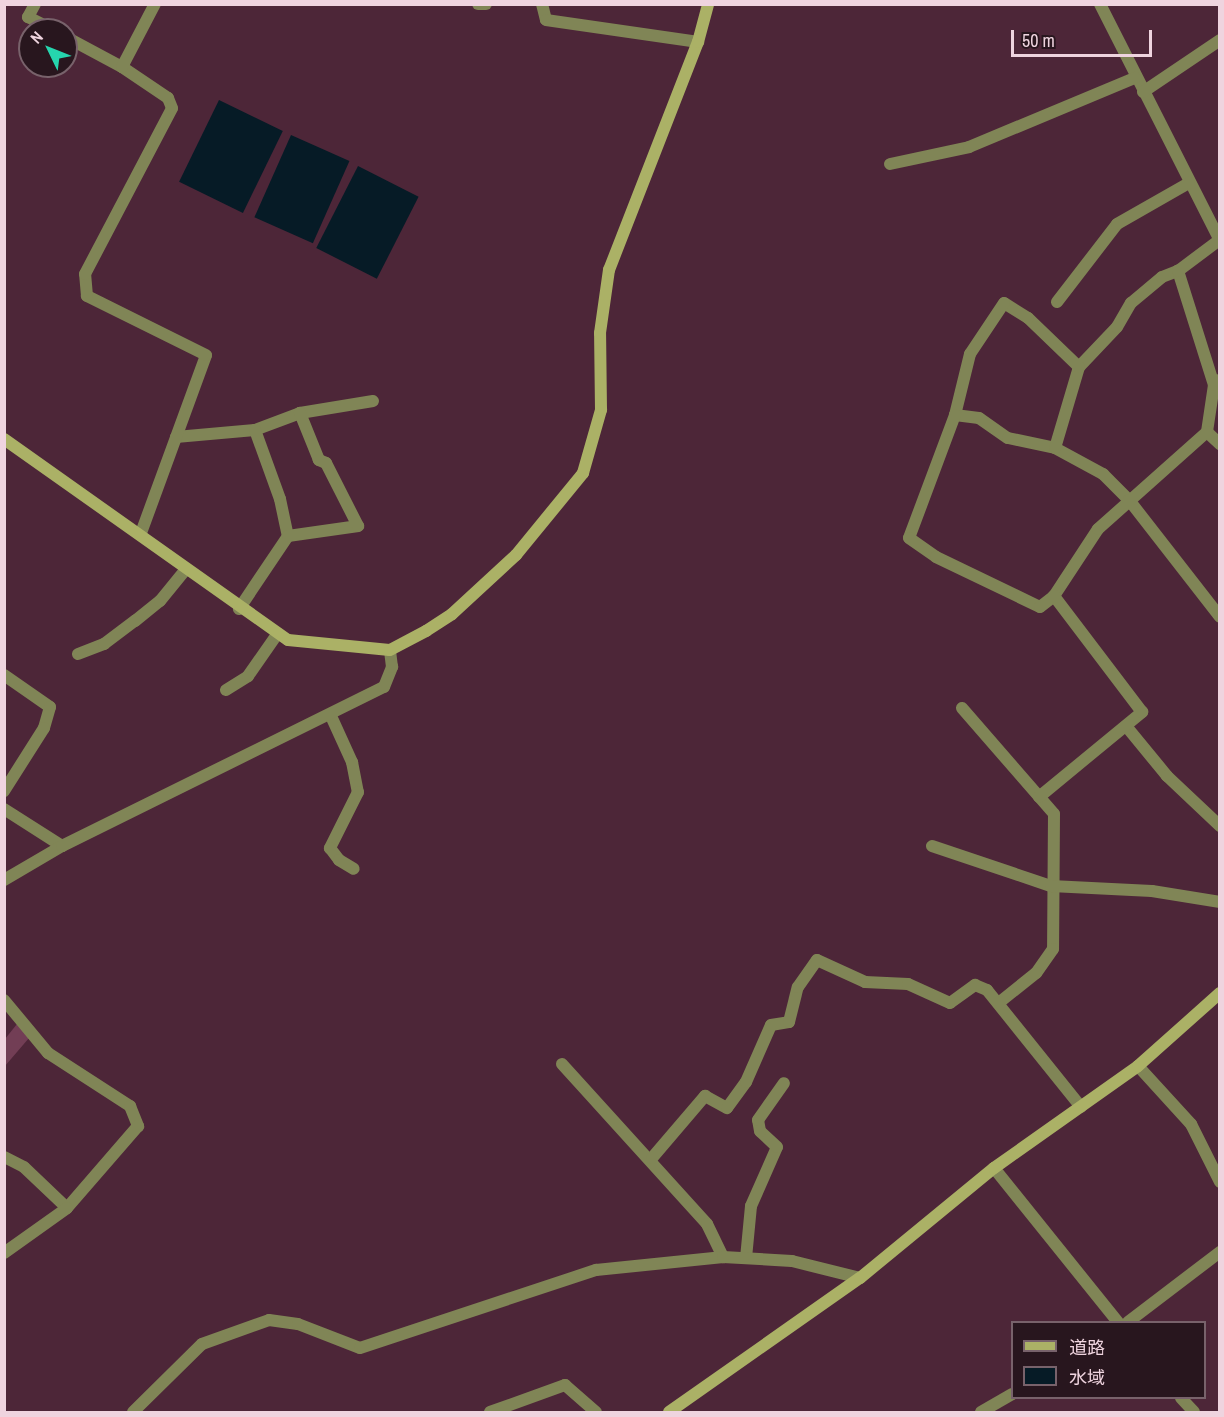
<!DOCTYPE html>
<meta charset="utf-8">
<style>
body{margin:0}
#map{position:relative;width:1224px;height:1417px;overflow:hidden;background:#4d2638;font-family:"Archivo Narrow","Noto Sans JP",sans-serif}
div>[style]{position:absolute}
.green>*{inset:0;background:#723e55}
.water>*{inset:0;background:#061b26;transform-origin:0 0}
.street>*{height:12px;margin:-6px;padding:0 6px;transform-origin:6px;border-radius:6px;background:#808556}
.secondary>*{height:12px;margin:-6px;padding:0 6px;transform-origin:6px;border-radius:6px;background:#abb166}
span{translate:-50% -50%;white-space:nowrap;text-align:center;line-height:1.15;-webkit-text-stroke:6px #28161e;paint-order:stroke}
.frame{position:absolute;inset:0;border:6px solid #efd4df;pointer-events:none}
.legend{position:absolute;left:1011px;top:1321px;width:195px;height:78px;box-sizing:border-box;background:#28161e;border:2px solid #78626b;margin:0;padding:8px 10px;list-style:none;font-size:18px;color:#efd4df}
.legend li{display:flex;align-items:center;gap:12px;height:30px}
.legend b{width:30px;border:2px solid #78626b}
.north{position:absolute;left:18px;top:18px;width:60px;height:60px;box-sizing:border-box;background:#28161e;border:2px solid #78626b;border-radius:50%;rotate:313deg;font-size:16px;font-weight:700;line-height:24px;text-align:center;color:#efd4df}
.north::after{content:'';display:block;margin:auto;width:21px;height:27px;background:#26d5ae;clip-path:polygon(50% 0,100% 100%,50% 72%,0 100%)}
.scale{position:absolute;left:1011px;top:30px;width:141px;height:27px;box-sizing:border-box;border:3px solid #efd4df;border-top:0;padding-left:8px;font-size:18px;line-height:21px;white-space:nowrap;color:#efd4df;-webkit-text-stroke:4px #28161e;paint-order:stroke}
</style>
<div id="map">
<div class="green">
<div style="clip-path:polygon(17px 1024px,29px 1038px,5px 1066px,5px 1039px)"></div>
</div>
<div class="water">
<div style="left:219px;top:100px;width:71px;height:91px;rotate:26deg"></div>
<div style="left:291px;top:135px;width:64px;height:90px;rotate:24deg"></div>
<div style="left:358px;top:166px;width:68px;height:92px;rotate:27deg"></div>
</div>
<div class="street">
<div style="left:35px;top:4px;width:15px;rotate:118deg"></div>
<div style="left:28px;top:17px;width:28px;rotate:27deg"></div>
<div style="left:478px;top:4px;width:8px"></div>
<div style="left:542px;top:4px;width:16px;rotate:76deg"></div>
<div style="left:546px;top:20px;width:154px;rotate:8.2deg"></div>
<div style="left:1100px;top:4px;width:266px;rotate:63.1deg"></div>
<div style="left:66px;top:37px;width:64px;rotate:28.2deg"></div>
<div style="left:1143px;top:92px;width:93px;rotate:-34deg"></div>
<div style="left:890px;top:164px;width:81px;rotate:-12.1deg"></div>
<div style="left:969px;top:147px;width:180px;rotate:-22.6deg"></div>
<div style="left:1057px;top:302px;width:98px;rotate:-52.4deg"></div>
<div style="left:1117px;top:224px;width:83px;rotate:-29.7deg"></div>
<div style="left:1079px;top:367px;width:55px;rotate:-46.5deg"></div>
<div style="left:1117px;top:327px;width:28px;rotate:-60deg"></div>
<div style="left:1131px;top:303px;width:40px;rotate:-40deg"></div>
<div style="left:1162px;top:277px;width:17px;rotate:-21deg"></div>
<div style="left:1219px;top:380px;width:7px;rotate:135deg"></div>
<div style="left:1214px;top:385px;width:48px;rotate:98.5deg"></div>
<div style="left:1207px;top:432px;width:18px;rotate:43deg"></div>
<div style="left:1214px;top:385px;width:120px;rotate:-107.5deg"></div>
<div style="left:1178px;top:271px;width:50px;rotate:-36.9deg"></div>
<div style="left:955px;top:415px;width:24px;rotate:7deg"></div>
<div style="left:979px;top:418px;width:35px;rotate:35deg"></div>
<div style="left:1008px;top:438px;width:48px;rotate:12deg"></div>
<div style="left:1055px;top:448px;width:55px;rotate:28.4deg"></div>
<div style="left:1103px;top:474px;width:37px;rotate:45deg"></div>
<div style="left:1129px;top:500px;width:148px;rotate:52.1deg"></div>
<div style="left:255px;top:430px;width:48px;rotate:-20.7deg"></div>
<div style="left:300px;top:413px;width:74px;rotate:-9.3deg"></div>
<div style="left:176px;top:437px;width:79px;rotate:-5.1deg"></div>
<div style="left:255px;top:430px;width:73px;rotate:70.1deg"></div>
<div style="left:280px;top:499px;width:38px;rotate:78deg"></div>
<div style="left:288px;top:536px;width:88px;rotate:123.9deg"></div>
<div style="left:1055px;top:448px;width:84px;rotate:-73.5deg"></div>
<div style="left:1079px;top:367px;width:71px;rotate:-136.1deg"></div>
<div style="left:1028px;top:318px;width:28px;rotate:-148deg"></div>
<div style="left:1004px;top:303px;width:61px;rotate:123.7deg"></div>
<div style="left:970px;top:354px;width:63px;rotate:103.8deg"></div>
<div style="left:955px;top:415px;width:131px;rotate:110.5deg"></div>
<div style="left:909px;top:538px;width:33px;rotate:35deg"></div>
<div style="left:936px;top:557px;width:115px;rotate:25.7deg"></div>
<div style="left:1040px;top:607px;width:18px;rotate:-38deg"></div>
<div style="left:1054px;top:596px;width:80px;rotate:-56.7deg"></div>
<div style="left:1098px;top:529px;width:146px;rotate:-41.7deg"></div>
<div style="left:141px;top:533px;width:189px;rotate:-69.9deg"></div>
<div style="left:206px;top:355px;width:133px;rotate:-153.6deg"></div>
<div style="left:87px;top:296px;width:22px;rotate:-95deg"></div>
<div style="left:85px;top:274px;width:187px;rotate:-62.3deg"></div>
<div style="left:172px;top:108px;width:11px;rotate:-112deg"></div>
<div style="left:168px;top:98px;width:55px;rotate:-146deg"></div>
<div style="left:122px;top:67px;width:71px;rotate:-62.4deg"></div>
<div style="left:288px;top:536px;width:71px;rotate:-8.1deg"></div>
<div style="left:358px;top:526px;width:71px;rotate:-116.9deg"></div>
<div style="left:326px;top:463px;width:8px;rotate:-157deg"></div>
<div style="left:319px;top:460px;width:51px;rotate:-112deg"></div>
<div style="left:78px;top:654px;width:28px;rotate:-21deg"></div>
<div style="left:104px;top:644px;width:39px;rotate:-37deg"></div>
<div style="left:135px;top:621px;width:32px;rotate:-39deg"></div>
<div style="left:160px;top:601px;width:41px;rotate:-50.9deg"></div>
<div style="left:4px;top:675px;width:56px;rotate:34.8deg"></div>
<div style="left:50px;top:707px;width:22px;rotate:106deg"></div>
<div style="left:44px;top:728px;width:75px;rotate:122.4deg"></div>
<div style="left:226px;top:690px;width:26px;rotate:-32deg"></div>
<div style="left:248px;top:676px;width:52px;rotate:-55.1deg"></div>
<div style="left:962px;top:708px;width:140px;rotate:49deg"></div>
<div style="left:1054px;top:814px;width:135px;rotate:90.4deg"></div>
<div style="left:1053px;top:949px;width:29px;rotate:125deg"></div>
<div style="left:1036px;top:973px;width:45px;rotate:141.3deg"></div>
<div style="left:331px;top:716px;width:51px;rotate:65.5deg"></div>
<div style="left:352px;top:762px;width:31px;rotate:79deg"></div>
<div style="left:358px;top:792px;width:63px;rotate:116.6deg"></div>
<div style="left:330px;top:848px;width:15px;rotate:53deg"></div>
<div style="left:339px;top:860px;width:17px;rotate:31deg"></div>
<div style="left:1126px;top:726px;width:65px;rotate:50.6deg"></div>
<div style="left:1167px;top:776px;width:73px;rotate:43.3deg"></div>
<div style="left:1039px;top:797px;width:134px;rotate:-39.5deg"></div>
<div style="left:1142px;top:712px;width:146px;rotate:-127.2deg"></div>
<div style="left:4px;top:809px;width:69px;rotate:32.5deg"></div>
<div style="left:932px;top:846px;width:126px;rotate:18.6deg"></div>
<div style="left:1051px;top:886px;width:101px;rotate:2.8deg"></div>
<div style="left:1152px;top:891px;width:69px;rotate:9.2deg"></div>
<div style="left:4px;top:880px;width:67px;rotate:-30.4deg"></div>
<div style="left:62px;top:846px;width:359px;rotate:-26.3deg"></div>
<div style="left:384px;top:687px;width:22px;rotate:-68deg"></div>
<div style="left:392px;top:667px;width:17px;rotate:-97deg"></div>
<div style="left:4px;top:1000px;width:69px;rotate:50.3deg"></div>
<div style="left:48px;top:1053px;width:98px;rotate:32.9deg"></div>
<div style="left:130px;top:1106px;width:22px;rotate:68deg"></div>
<div style="left:138px;top:1126px;width:108px;rotate:130.9deg"></div>
<div style="left:67px;top:1208px;width:59px;rotate:-136.4deg"></div>
<div style="left:24px;top:1167px;width:22px;rotate:-153deg"></div>
<div style="left:562px;top:1064px;width:216px;rotate:47.8deg"></div>
<div style="left:707px;top:1224px;width:37px;rotate:64deg"></div>
<div style="left:1138px;top:1066px;width:79px;rotate:47.6deg"></div>
<div style="left:1191px;top:1124px;width:65px;rotate:63.4deg"></div>
<div style="left:652px;top:1158px;width:82px;rotate:-49.5deg"></div>
<div style="left:705px;top:1096px;width:25px;rotate:29deg"></div>
<div style="left:727px;top:1108px;width:32px;rotate:-54deg"></div>
<div style="left:746px;top:1082px;width:62px;rotate:-66.3deg"></div>
<div style="left:771px;top:1025px;width:18px;rotate:-9deg"></div>
<div style="left:789px;top:1022px;width:36px;rotate:-76deg"></div>
<div style="left:798px;top:987px;width:33px;rotate:-55deg"></div>
<div style="left:817px;top:960px;width:53px;rotate:24.6deg"></div>
<div style="left:865px;top:982px;width:43px;rotate:2.7deg"></div>
<div style="left:908px;top:984px;width:46px;rotate:24.3deg"></div>
<div style="left:950px;top:1003px;width:31px;rotate:-36deg"></div>
<div style="left:975px;top:985px;width:13px;rotate:23deg"></div>
<div style="left:987px;top:990px;width:150px;rotate:51.2deg"></div>
<div style="left:994px;top:1168px;width:198px;rotate:51.2deg"></div>
<div style="left:4px;top:1253px;width:77px;rotate:-35.5deg"></div>
<div style="left:746px;top:1258px;width:52px;rotate:-84.5deg"></div>
<div style="left:751px;top:1206px;width:64px;rotate:-66.2deg"></div>
<div style="left:777px;top:1147px;width:23px;rotate:-137deg"></div>
<div style="left:760px;top:1131px;width:11px;rotate:-100deg"></div>
<div style="left:758px;top:1120px;width:45px;rotate:-54.9deg"></div>
<div style="left:1128px;top:1322px;width:116px;rotate:-37.3deg"></div>
<div style="left:1181px;top:1398px;width:19px;rotate:47deg"></div>
<div style="left:133px;top:1412px;width:97px;rotate:-44.6deg"></div>
<div style="left:202px;top:1344px;width:71px;rotate:-19.7deg"></div>
<div style="left:269px;top:1320px;width:29px;rotate:8deg"></div>
<div style="left:298px;top:1324px;width:66px;rotate:21.2deg"></div>
<div style="left:360px;top:1348px;width:249px;rotate:-18.3deg"></div>
<div style="left:596px;top:1270px;width:128px;rotate:-5.8deg"></div>
<div style="left:723px;top:1257px;width:69px;rotate:3.3deg"></div>
<div style="left:792px;top:1261px;width:70px;rotate:14deg"></div>
<div style="left:490px;top:1412px;width:80px;rotate:-19.8deg"></div>
<div style="left:565px;top:1385px;width:41px;rotate:41.1deg"></div>
<div style="left:981px;top:1412px;width:36px;rotate:-30deg"></div>
</div>
<div class="secondary">
<div style="left:4px;top:439px;width:348px;rotate:35.3deg"></div>
<div style="left:288px;top:640px;width:102px;rotate:5.6deg"></div>
<div style="left:390px;top:650px;width:41px;rotate:-27.8deg"></div>
<div style="left:426px;top:631px;width:31px;rotate:-33deg"></div>
<div style="left:452px;top:614px;width:87px;rotate:-42.7deg"></div>
<div style="left:516px;top:555px;width:106px;rotate:-50.7deg"></div>
<div style="left:583px;top:473px;width:66px;rotate:-74.1deg"></div>
<div style="left:601px;top:410px;width:77px;rotate:-90.7deg"></div>
<div style="left:600px;top:333px;width:64px;rotate:-81.9deg"></div>
<div style="left:609px;top:270px;width:245px;rotate:-68.7deg"></div>
<div style="left:698px;top:42px;width:39px;rotate:-75deg"></div>
<div style="left:669px;top:1412px;width:233px;rotate:-35.1deg"></div>
<div style="left:860px;top:1278px;width:173px;rotate:-39.4deg"></div>
<div style="left:994px;top:1168px;width:176px;rotate:-35.3deg"></div>
<div style="left:1138px;top:1066px;width:110px;rotate:-41.7deg"></div>
</div>
<div class="frame"></div>
<ul class="legend">
<li><b style="height:8px;background:#abb166"></b>道路</li>
<li><b style="height:16px;background:#061b26"></b>水域</li>
</ul>
<div class="north">N</div>
<div class="scale">50 m</div>
</div>
